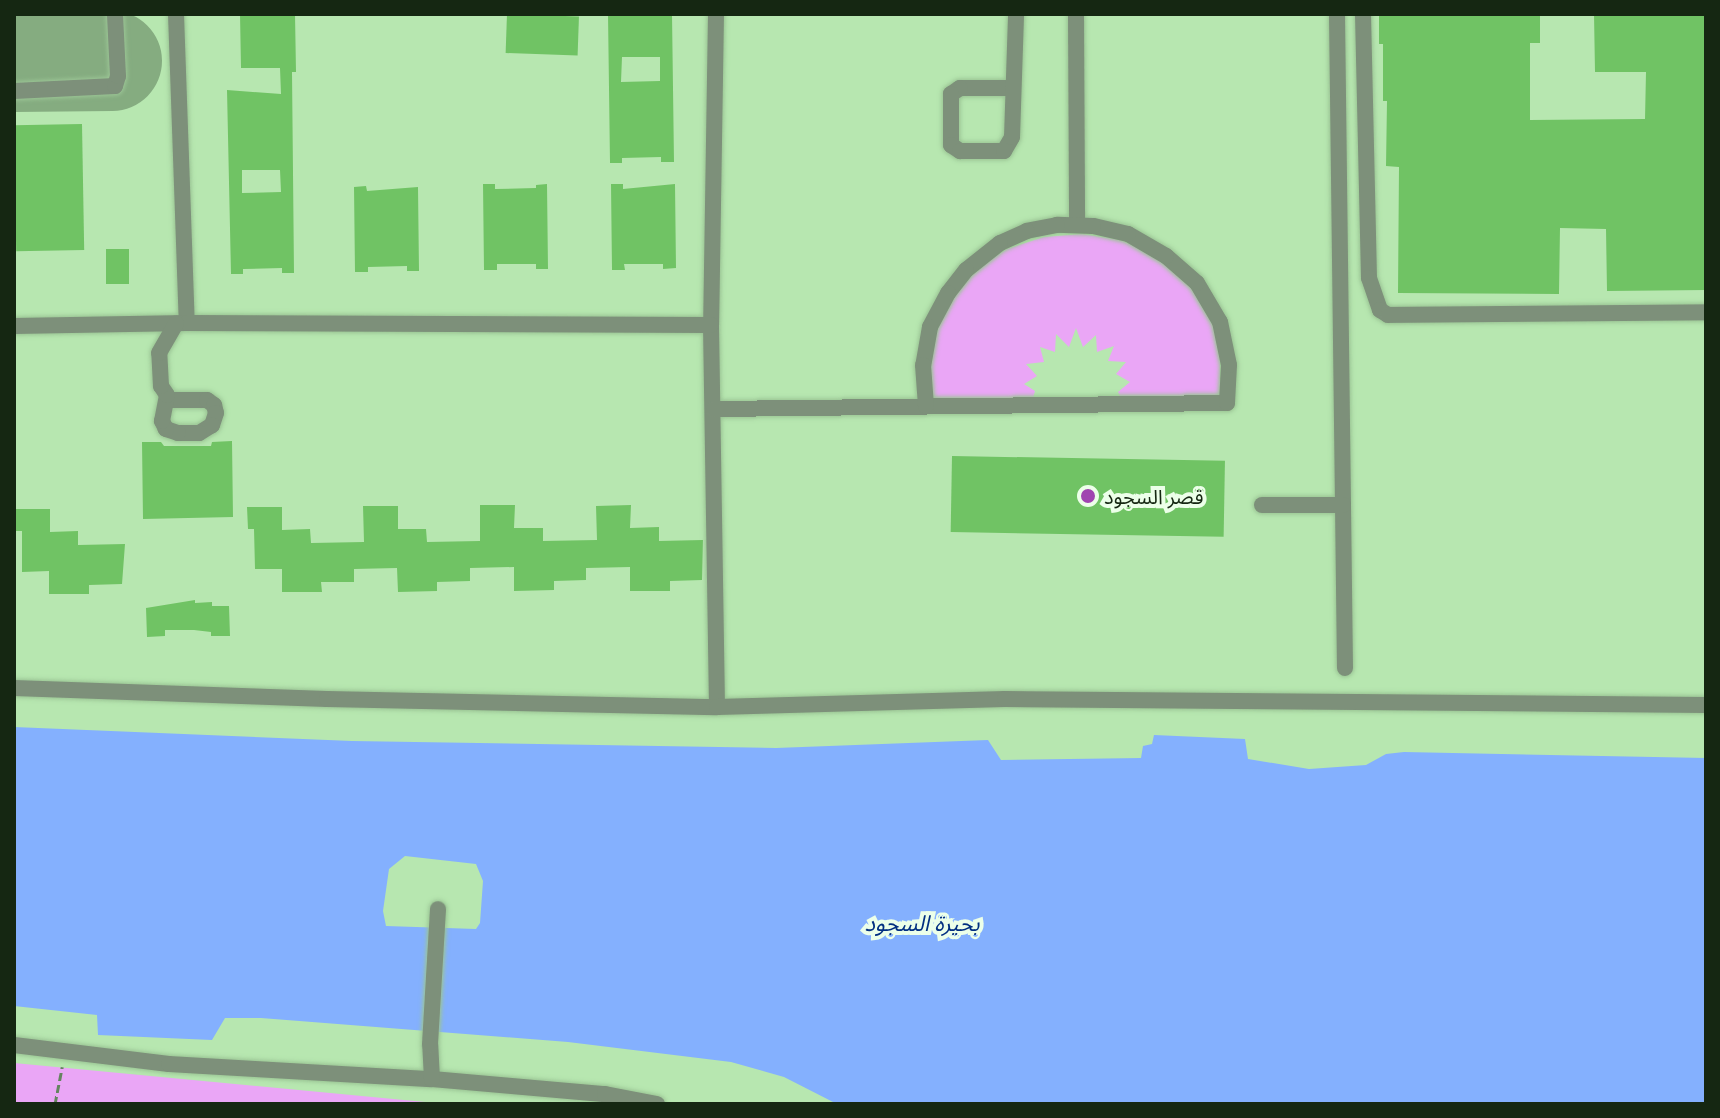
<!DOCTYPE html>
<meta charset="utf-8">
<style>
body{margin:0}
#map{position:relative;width:1720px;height:1118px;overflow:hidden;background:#b7e7b0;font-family:"Golos Text","Noto Sans Arabic",sans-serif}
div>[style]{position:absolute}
.green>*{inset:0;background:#eaa6f6}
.water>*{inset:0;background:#84b0fe}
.runway>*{height:100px;margin:-50px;padding:0 50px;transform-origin:50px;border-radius:50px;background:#85ac80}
.building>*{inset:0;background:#70c364;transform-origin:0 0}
.path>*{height:3px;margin-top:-1.5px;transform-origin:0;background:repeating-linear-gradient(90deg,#64845f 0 8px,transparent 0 12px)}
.roads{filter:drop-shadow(0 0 2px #9ac494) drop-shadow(0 0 2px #9ac494)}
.minor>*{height:16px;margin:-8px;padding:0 8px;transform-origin:8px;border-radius:8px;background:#7d907a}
.dots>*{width:22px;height:22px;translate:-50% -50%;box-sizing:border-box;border:4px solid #ecffe9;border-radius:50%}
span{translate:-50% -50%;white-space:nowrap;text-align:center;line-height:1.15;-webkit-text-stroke:8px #ecffe9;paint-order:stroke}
.poi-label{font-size:20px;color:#152712}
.left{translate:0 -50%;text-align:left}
.water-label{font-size:22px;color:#022f81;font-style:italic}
.frame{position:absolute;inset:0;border:16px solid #152712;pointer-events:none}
</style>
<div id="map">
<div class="green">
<div style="clip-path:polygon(1082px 234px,1120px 240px,1156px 255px,1187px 278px,1208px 310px,1220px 345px,1220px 398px,1121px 398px,1118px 392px,1130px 382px,1116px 374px,1126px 362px,1108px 361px,1114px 346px,1097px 352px,1096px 335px,1083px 347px,1076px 328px,1069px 347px,1056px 334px,1055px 352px,1040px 347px,1044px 362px,1026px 364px,1037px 376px,1024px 384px,1035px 391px,1033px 398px,933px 398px,929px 377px,935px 335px,948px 297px,975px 270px,1007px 249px,1044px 237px)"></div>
<div style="clip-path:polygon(14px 1063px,446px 1104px,14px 1104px)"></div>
</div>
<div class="water">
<div style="clip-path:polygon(evenodd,14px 727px,352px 741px,776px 748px,988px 740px,1001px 760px,1141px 758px,1143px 746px,1152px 744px,1154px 735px,1245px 739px,1248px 759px,1309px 769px,1366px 765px,1386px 754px,1404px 752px,1706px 758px,1706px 1104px,837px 1104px,784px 1077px,731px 1062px,568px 1042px,261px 1018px,225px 1018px,212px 1040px,98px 1035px,97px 1015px,14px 1006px,14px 727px,405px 856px,476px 864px,483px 881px,480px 923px,476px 929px,386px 926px,383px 911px,389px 869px,405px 856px)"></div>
</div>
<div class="runway">
<div style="left:14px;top:62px;width:98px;rotate:-0.6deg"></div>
</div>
<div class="building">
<div style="clip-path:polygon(evenodd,240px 14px,295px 14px,296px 72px,292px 72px,294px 273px,282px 273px,282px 268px,243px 269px,243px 274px,231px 274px,227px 90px,281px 94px,280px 68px,241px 68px,240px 14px,242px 170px,280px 170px,281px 192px,242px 193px,242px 170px)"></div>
<div style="left:507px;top:14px;width:72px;height:39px;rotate:2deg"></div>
<div style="clip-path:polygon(evenodd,608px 14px,672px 14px,674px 162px,661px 162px,661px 157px,622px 158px,622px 163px,610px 163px,608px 14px,622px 57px,660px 57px,660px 81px,621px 82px,622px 57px)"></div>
<div style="clip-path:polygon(1379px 14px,1540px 14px,1540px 43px,1530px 43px,1530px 120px,1645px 119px,1646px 72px,1595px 72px,1594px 14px,1706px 14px,1706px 290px,1607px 291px,1606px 229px,1560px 228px,1559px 294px,1398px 293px,1399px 167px,1386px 166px,1387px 101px,1383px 101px,1383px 44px,1379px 44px)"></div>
<div style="left:82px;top:124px;width:126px;height:68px;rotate:89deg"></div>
<div style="clip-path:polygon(483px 184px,495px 184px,495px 189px,536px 188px,536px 185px,547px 184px,548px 269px,536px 269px,536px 264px,497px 264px,497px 270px,484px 270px)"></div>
<div style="clip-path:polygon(611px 184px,623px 184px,623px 189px,675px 184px,676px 268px,663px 269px,663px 264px,624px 264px,625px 270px,612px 270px)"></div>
<div style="clip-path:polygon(366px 186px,367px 191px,418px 187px,419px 271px,407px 271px,407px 266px,368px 267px,368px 272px,355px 272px,354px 187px)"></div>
<div style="left:106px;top:249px;width:23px;height:35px"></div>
<div style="clip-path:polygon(232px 441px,233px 517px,143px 519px,142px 442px,161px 442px,164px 446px,211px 446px,212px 442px)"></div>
<div style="left:952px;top:456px;width:273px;height:76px;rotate:1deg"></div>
<div style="clip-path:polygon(480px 505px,515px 505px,514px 528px,543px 528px,543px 541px,597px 540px,596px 506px,631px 505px,630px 528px,659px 527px,659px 541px,703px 540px,702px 580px,670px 581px,670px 591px,630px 591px,630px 567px,586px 568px,586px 580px,554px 581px,554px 590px,514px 591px,514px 567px,470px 568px,470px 581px,437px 582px,437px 591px,398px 592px,397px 568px,354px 569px,354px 582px,321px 582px,322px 592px,282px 592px,282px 569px,255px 569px,254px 529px,248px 529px,247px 507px,282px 507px,282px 530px,310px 529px,311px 543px,364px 542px,363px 506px,398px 506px,398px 529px,426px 529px,427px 542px,480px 541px)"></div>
<div style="clip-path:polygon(15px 509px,50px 509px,50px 532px,78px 531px,78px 545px,125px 544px,122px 584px,89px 585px,89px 594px,49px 594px,49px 571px,22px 572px,22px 531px,16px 531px)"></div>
<div style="clip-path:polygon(195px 600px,195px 603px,212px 602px,212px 606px,229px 606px,230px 636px,211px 636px,211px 632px,194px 630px,165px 630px,165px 636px,147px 637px,146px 608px)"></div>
</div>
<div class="path">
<div style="left:55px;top:1104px;width:38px;rotate:-79deg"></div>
</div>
<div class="roads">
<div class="minor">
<div style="left:176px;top:14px;width:309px;rotate:88deg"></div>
<div style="left:716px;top:14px;width:311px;rotate:90.9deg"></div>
<div style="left:711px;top:325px;width:382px;rotate:89.1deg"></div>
<div style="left:1076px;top:14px;width:211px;rotate:89.7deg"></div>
<div style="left:1337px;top:14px;width:654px;rotate:89.3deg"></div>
<div style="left:1363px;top:14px;width:264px;rotate:88.7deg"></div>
<div style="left:1369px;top:278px;width:34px;rotate:71deg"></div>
<div style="left:1380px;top:310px;width:9px;rotate:32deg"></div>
<div style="left:1388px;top:315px;width:318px;rotate:-0.5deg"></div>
<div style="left:1013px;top:88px;width:53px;rotate:180deg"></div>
<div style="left:960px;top:88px;width:11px;rotate:146deg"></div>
<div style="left:951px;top:94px;width:51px;rotate:90deg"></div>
<div style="left:951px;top:145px;width:11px;rotate:34deg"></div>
<div style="left:960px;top:151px;width:44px"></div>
<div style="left:1004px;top:151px;width:16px;rotate:-60deg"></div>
<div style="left:1012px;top:137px;width:123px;rotate:-88.1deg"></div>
<div style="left:14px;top:91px;width:101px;rotate:-2.8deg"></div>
<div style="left:115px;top:86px;width:10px;rotate:-73deg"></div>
<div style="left:118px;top:76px;width:62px;rotate:-92.8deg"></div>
<div style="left:14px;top:326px;width:173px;rotate:-1deg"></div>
<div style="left:187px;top:323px;width:524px;rotate:0.22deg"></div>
<div style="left:167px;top:400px;width:40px"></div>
<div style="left:207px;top:400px;width:9px;rotate:36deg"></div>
<div style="left:214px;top:405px;width:8px;rotate:76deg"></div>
<div style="left:216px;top:413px;width:13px;rotate:108deg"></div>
<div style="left:212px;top:425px;width:15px;rotate:148deg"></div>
<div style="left:199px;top:433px;width:21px;rotate:180deg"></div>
<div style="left:178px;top:433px;width:13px;rotate:-162deg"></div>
<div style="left:166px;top:429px;width:9px;rotate:-117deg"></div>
<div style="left:162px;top:421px;width:26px;rotate:-79deg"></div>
<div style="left:167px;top:395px;width:11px;rotate:-124deg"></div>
<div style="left:161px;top:386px;width:33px;rotate:-93deg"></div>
<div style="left:159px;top:353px;width:34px;rotate:-60deg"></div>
<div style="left:714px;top:409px;width:513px;rotate:-0.67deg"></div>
<div style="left:1227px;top:403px;width:38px;rotate:-87deg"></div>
<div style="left:1229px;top:365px;width:44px;rotate:-101.8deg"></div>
<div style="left:1220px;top:322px;width:45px;rotate:-120.5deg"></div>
<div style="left:1197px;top:283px;width:41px;rotate:-138.9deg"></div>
<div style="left:1166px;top:256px;width:44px;rotate:-149.9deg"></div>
<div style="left:1128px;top:234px;width:36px;rotate:-167deg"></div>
<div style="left:1093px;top:226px;width:36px;rotate:-178deg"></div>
<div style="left:1057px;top:225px;width:31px;rotate:169deg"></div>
<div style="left:1027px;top:231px;width:30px;rotate:156deg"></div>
<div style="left:1000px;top:243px;width:43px;rotate:141.5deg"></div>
<div style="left:966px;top:270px;width:29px;rotate:128deg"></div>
<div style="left:948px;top:293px;width:38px;rotate:118deg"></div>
<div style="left:930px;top:327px;width:39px;rotate:100deg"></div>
<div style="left:923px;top:365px;width:41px;rotate:85.8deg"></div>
<div style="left:1262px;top:505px;width:81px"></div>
<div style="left:14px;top:688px;width:313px;rotate:2deg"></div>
<div style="left:327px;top:699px;width:390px;rotate:1.2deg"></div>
<div style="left:717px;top:707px;width:288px;rotate:-1.6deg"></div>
<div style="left:1005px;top:699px;width:701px;rotate:0.49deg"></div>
<div style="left:14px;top:1045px;width:156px;rotate:7deg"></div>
<div style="left:169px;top:1064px;width:263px;rotate:3.3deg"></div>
<div style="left:432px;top:1079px;width:174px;rotate:5deg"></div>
<div style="left:605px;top:1094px;width:53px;rotate:10.9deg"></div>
<div style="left:432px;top:1079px;width:35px;rotate:-93deg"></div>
<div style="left:430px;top:1044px;width:135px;rotate:-86.6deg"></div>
</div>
</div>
<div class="dots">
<div style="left:1088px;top:496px;background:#a045b0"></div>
</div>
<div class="poi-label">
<span class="left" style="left:1104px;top:496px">قصر السجود</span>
</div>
<div class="water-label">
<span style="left:922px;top:923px">بحيرة السجود</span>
</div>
<div class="frame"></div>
</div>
